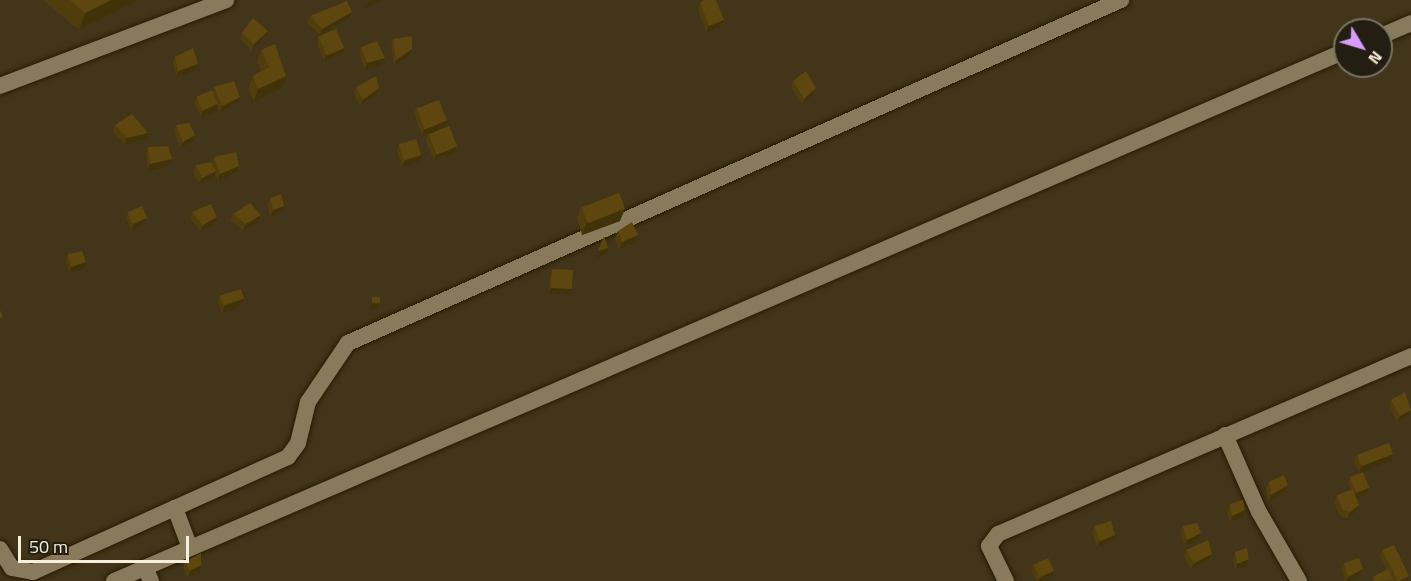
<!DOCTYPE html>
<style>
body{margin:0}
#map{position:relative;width:1411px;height:581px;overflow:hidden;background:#423519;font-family:"Titillium Web",sans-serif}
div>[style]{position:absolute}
.roads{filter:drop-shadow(0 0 2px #281c01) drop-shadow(0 0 2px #281c01)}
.minor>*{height:16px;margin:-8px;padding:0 8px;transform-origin:8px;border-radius:8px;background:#887a5b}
.tertiary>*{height:16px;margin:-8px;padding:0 8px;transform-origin:8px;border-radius:8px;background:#887a5b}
.wall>*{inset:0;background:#503d0c}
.shaded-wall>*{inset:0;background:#41320a}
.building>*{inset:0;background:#5d470e;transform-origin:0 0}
span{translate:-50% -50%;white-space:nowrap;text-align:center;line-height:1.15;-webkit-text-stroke:5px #231e11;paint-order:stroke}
.north{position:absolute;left:1333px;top:18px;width:60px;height:60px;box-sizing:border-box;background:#231e11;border:2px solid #787263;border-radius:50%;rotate:128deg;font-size:16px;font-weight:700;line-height:24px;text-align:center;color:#f7efde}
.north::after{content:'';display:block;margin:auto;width:21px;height:27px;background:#d79bf9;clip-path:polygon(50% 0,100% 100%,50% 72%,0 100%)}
.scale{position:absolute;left:18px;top:536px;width:171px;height:27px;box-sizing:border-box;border:3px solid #f7efde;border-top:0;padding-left:8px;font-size:18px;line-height:21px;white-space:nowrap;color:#f7efde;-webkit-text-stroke:4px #231e11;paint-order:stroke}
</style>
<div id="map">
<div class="roads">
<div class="minor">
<div style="left:0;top:86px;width:242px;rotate:-20.8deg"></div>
<div style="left:1225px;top:435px;width:84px;rotate:66.2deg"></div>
<div style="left:1259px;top:512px;width:80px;rotate:59.9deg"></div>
<div style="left:190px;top:548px;width:43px;rotate:-110.6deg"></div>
<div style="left:175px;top:508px;width:124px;rotate:-24.3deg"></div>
<div style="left:288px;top:457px;width:17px;rotate:-54deg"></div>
<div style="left:298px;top:443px;width:42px;rotate:-76.3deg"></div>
<div style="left:308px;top:402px;width:71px;rotate:-55.9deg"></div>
<div style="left:348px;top:343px;width:846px;rotate:-23.93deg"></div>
<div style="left:0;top:549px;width:22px;rotate:58deg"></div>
<div style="left:12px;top:568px;width:21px;rotate:11deg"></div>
<div style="left:33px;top:572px;width:156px;rotate:-24.3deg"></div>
<div style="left:145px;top:568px;width:14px;rotate:65deg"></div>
<div style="left:1006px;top:581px;width:39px;rotate:-116deg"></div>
<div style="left:989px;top:546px;width:15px;rotate:-53deg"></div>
<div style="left:998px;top:534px;width:450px;rotate:-23.3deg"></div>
</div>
<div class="tertiary">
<div style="left:1381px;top:36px;width:33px;rotate:-23deg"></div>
<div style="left:114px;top:581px;width:1340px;rotate:-23.29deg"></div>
</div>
</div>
<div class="wall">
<div style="clip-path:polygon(43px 0,139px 0,79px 30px)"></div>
<div style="clip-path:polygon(700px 3px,724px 20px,721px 26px,706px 32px,698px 9px)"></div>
<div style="clip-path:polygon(310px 16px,349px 18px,320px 35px,307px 23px)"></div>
<div style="clip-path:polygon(242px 33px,266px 37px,252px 51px,240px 39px)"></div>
<div style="clip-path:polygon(319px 37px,342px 54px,324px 61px,317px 43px)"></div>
<div style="clip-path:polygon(393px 39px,410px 55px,394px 66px,391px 45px)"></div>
<div style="clip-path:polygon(361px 47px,385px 58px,383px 64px,365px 69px,359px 53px)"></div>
<div style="clip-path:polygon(261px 50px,286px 76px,282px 88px,254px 102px,248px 88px,253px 76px,261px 71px,257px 62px)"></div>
<div style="clip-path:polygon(175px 57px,196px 70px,176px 77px,173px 63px)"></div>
<div style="clip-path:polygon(793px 81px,816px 88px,813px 94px,802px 105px,791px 87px)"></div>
<div style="clip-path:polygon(214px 87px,240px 97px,237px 103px,220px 112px,217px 106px,216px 111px,201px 117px,194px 103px,196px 97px,213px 92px)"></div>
<div style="clip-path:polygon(356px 87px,379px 88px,377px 94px,360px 106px,354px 94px)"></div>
<div style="clip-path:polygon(416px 108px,445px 128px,422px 136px,414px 114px)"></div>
<div style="clip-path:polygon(115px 125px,148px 133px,146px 139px,124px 144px,113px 132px)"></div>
<div style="clip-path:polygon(176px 125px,195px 135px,193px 141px,180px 148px,174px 131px)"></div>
<div style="clip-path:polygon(428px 134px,457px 146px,455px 152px,434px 161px,426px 141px)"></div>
<div style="clip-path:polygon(399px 145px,419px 161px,402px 167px,397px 151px)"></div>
<div style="clip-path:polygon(148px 147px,172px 159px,170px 165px,148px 171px,146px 154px)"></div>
<div style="clip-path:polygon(214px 157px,239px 166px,237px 172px,218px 181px,215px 174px,214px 178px,199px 184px,193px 172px,196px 165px,212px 163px)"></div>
<div style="clip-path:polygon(270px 198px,281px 212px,270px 217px,267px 204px)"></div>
<div style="clip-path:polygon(581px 206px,620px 221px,582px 235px,577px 218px)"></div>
<div style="clip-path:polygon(192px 212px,215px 224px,201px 231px,190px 219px)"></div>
<div style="clip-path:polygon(128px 213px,147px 218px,144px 224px,132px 231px,126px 219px)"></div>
<div style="clip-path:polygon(233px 214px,261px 215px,259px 222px,243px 230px,230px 220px)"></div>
<div style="clip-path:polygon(618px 231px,635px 242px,619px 249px,615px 238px)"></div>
<div style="clip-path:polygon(68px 254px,84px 269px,69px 273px,66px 260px)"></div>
<div style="clip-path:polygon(552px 269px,572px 288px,570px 294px,549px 294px,550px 276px)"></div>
<div style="clip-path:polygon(220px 296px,244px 299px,242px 305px,222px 313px,218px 303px)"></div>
<div style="clip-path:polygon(1391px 400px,1411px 408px,1409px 416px,1397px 422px,1389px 406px)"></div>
<div style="clip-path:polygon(1357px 455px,1391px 461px,1359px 473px,1354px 461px)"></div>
<div style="clip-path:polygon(1350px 477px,1367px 494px,1356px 498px,1356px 511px,1348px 519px,1340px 516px,1334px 502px,1337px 495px,1351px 490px,1348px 483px)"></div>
<div style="clip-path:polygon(1269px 482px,1288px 485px,1286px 492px,1268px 502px,1266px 488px)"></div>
<div style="clip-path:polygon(1230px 504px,1243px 517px,1230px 522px,1227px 511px)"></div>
<div style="clip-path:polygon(1094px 526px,1113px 541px,1097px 547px,1092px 533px)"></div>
<div style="clip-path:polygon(1183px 526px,1198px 540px,1184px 547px,1181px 532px)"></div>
<div style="clip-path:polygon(1186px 550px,1212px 554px,1209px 560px,1191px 569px,1184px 557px)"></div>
<div style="clip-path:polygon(1382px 550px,1409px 576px,1408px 581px,1372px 581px,1373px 577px,1387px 570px,1380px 557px)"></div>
<div style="clip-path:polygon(1235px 552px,1249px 559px,1247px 565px,1235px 570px,1233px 559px)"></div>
<div style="clip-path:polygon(185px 562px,199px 572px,188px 578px,183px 568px)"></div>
<div style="clip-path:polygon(1344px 563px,1363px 569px,1360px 575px,1351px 581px,1345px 581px,1342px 570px)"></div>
<div style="clip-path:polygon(1033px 564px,1052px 578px,1044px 581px,1036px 581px,1031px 571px)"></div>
</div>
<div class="shaded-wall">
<div style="clip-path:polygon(111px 0,139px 0,79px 30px,85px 13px)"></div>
<div style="clip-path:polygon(372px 0,382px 0,381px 1px,364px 9px,366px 3px)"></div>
<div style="clip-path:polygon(352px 12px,349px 18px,320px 35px,322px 29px)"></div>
<div style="clip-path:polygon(724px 20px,721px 26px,706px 32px,709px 26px)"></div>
<div style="clip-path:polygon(268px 31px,266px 37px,252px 51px,254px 44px)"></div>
<div style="clip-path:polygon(344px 48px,342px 54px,324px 61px,326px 55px)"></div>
<div style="clip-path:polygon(412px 49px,410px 55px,394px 66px,396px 60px)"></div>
<div style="clip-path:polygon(385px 58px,383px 64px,365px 69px,367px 63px)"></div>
<div style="clip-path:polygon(198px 64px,196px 70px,176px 77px,178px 71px)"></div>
<div style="clip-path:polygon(286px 76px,282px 88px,254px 102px,258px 89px)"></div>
<div style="clip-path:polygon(379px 88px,377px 94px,360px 106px,363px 100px)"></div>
<div style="clip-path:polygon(816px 88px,813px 94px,802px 105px,804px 99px)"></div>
<div style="clip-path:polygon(240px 97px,237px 103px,220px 112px,222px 106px)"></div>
<div style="clip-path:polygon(218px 104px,216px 111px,201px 117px,203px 111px)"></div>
<div style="clip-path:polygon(447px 121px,445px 128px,422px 136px,424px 130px)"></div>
<div style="clip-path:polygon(148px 133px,146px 139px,124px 144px,127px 138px)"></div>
<div style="clip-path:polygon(195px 135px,193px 141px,180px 148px,183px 142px)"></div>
<div style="clip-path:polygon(457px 146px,455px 152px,434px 161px,436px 154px)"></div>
<div style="clip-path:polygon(421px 155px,419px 161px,402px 167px,405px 160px)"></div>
<div style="clip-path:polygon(172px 159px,170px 165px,148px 171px,150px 164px)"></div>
<div style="clip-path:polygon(239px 166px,237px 172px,218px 181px,220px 174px)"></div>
<div style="clip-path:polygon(216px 171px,214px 178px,199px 184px,202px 178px)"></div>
<div style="clip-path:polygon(284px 206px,281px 212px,270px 217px,273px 210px)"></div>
<div style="clip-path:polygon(625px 209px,620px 221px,582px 235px,587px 222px)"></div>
<div style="clip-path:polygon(261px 215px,259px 222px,243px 230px,246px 224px)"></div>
<div style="clip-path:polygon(217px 217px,215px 224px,201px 231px,203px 225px)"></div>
<div style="clip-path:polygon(147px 218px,144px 224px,132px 231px,134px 224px)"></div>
<div style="clip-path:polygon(638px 235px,635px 242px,619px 249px,622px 242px)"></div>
<div style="clip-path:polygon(608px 248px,606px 254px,596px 258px,598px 251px)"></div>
<div style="clip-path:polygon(86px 262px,84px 269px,69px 273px,71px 267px)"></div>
<div style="clip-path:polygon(551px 288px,572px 288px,570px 294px,549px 294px)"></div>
<div style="clip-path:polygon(244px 299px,242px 305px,222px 313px,224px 306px)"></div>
<div style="clip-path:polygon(372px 303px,380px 303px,378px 309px,369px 309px)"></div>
<div style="clip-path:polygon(1411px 410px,1409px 416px,1397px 422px,1400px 416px)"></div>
<div style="clip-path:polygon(1393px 454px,1391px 461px,1359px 473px,1361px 467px)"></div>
<div style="clip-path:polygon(1288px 485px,1286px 492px,1268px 502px,1271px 495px)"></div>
<div style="clip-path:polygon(1369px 488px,1367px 494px,1354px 499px,1356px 492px)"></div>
<div style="clip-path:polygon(1359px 505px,1356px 511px,1348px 519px,1350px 512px)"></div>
<div style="clip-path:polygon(1245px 510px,1243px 517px,1230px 522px,1232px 516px)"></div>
<div style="clip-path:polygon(1201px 533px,1198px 540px,1184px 547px,1187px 540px)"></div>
<div style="clip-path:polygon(1115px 535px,1113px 541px,1097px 547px,1100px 541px)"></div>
<div style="clip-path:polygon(1212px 554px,1209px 560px,1191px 569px,1194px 563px)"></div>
<div style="clip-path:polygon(1249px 559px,1247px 565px,1235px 570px,1237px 564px)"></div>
<div style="clip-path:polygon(201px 565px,199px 572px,188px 578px,190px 571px)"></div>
<div style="clip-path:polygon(1363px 569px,1360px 575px,1351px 581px,1347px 581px,1348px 577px)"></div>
<div style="clip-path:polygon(1054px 571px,1052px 578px,1044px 581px,1039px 581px,1040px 577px)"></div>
<div style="clip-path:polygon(1409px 576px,1408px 581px,1399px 581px)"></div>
</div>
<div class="building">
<div style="clip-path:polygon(70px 0,111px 0,85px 13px)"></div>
<div style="clip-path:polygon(704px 0,716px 0,724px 20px,709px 26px,700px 3px)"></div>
<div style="clip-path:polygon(347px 1px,352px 12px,322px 29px,310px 16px)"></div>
<div style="clip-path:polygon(253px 18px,268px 31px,254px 44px,242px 33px)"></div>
<div style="left:336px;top:29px;width:21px;height:19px;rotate:67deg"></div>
<div style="clip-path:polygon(412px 36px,412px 49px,396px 60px,393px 39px)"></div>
<div style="clip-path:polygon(377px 41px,385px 58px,367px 63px,361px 47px)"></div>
<div style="clip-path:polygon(275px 44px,286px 76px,258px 89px,253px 76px,269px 67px,261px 50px)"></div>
<div style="clip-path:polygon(193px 48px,198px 64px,178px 71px,175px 57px)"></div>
<div style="clip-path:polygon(806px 71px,816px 88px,804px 99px,793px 81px)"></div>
<div style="clip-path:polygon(376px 76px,379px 88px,363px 100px,356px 87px)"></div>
<div style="clip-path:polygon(234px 81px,240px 97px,222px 106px,214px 87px)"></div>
<div style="left:212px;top:90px;width:15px;height:17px;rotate:67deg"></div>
<div style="left:439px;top:100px;width:22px;height:24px;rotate:69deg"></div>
<div style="clip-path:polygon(132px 114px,148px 133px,127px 138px,115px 125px)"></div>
<div style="clip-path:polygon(189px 123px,195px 135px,183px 142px,176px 125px)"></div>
<div style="left:449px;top:126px;width:22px;height:22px;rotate:68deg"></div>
<div style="left:416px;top:139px;width:17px;height:18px;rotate:73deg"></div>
<div style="clip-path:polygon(168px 146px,172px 159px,150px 164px,148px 147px)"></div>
<div style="clip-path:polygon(236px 152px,239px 166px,220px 174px,214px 157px)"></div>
<div style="clip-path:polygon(211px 162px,216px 171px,202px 178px,196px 165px)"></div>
<div style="left:619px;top:193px;width:17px;height:40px;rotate:69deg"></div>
<div style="clip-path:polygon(281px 194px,284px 206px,273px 210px,270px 198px)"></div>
<div style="clip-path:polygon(250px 203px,261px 215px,246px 224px,233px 214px)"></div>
<div style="clip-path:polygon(211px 204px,217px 217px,203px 225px,192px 212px)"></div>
<div style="left:142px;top:206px;width:13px;height:16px;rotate:67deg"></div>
<div style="clip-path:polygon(632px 222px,638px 235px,622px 242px,618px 231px)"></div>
<div style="clip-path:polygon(604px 236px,608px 248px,598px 251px)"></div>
<div style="clip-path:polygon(82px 251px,86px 262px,71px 267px,68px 254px)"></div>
<div style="left:552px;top:269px;width:21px;height:19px;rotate:3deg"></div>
<div style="left:241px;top:289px;width:10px;height:22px;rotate:73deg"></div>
<div style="left:372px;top:297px;width:8px;height:6px"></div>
<div style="clip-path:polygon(0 310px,3px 317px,0 318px)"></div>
<div style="clip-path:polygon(1405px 392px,1411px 410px,1400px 416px,1391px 400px)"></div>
<div style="left:1389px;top:443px;width:12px;height:34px;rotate:70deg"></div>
<div style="left:1363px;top:472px;width:17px;height:14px;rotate:69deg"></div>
<div style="clip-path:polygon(1284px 475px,1288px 485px,1271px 495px,1269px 482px)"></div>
<div style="clip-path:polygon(1353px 489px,1359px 505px,1350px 512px,1342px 509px,1337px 495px)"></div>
<div style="clip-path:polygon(1243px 500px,1245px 510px,1232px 516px,1230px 504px)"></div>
<div style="clip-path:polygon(1111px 521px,1115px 535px,1100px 541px,1094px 526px)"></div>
<div style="clip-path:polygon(1197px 523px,1201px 533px,1187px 540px,1183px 526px)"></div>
<div style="clip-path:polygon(1208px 540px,1212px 554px,1194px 563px,1186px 550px)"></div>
<div style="clip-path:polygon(1394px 545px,1409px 576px,1399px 581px,1398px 581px,1382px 550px)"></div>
<div style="clip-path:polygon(1247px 548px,1249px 559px,1237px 564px,1235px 552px)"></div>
<div style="clip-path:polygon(201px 553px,201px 565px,190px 571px,185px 562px)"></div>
<div style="left:1048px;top:558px;width:14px;height:16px;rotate:65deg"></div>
<div style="clip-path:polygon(1359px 558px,1363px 569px,1348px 577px,1344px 563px)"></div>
<div style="clip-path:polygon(1388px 569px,1393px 580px,1375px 581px,1373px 577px)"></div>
</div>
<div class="north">N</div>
<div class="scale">50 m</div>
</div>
